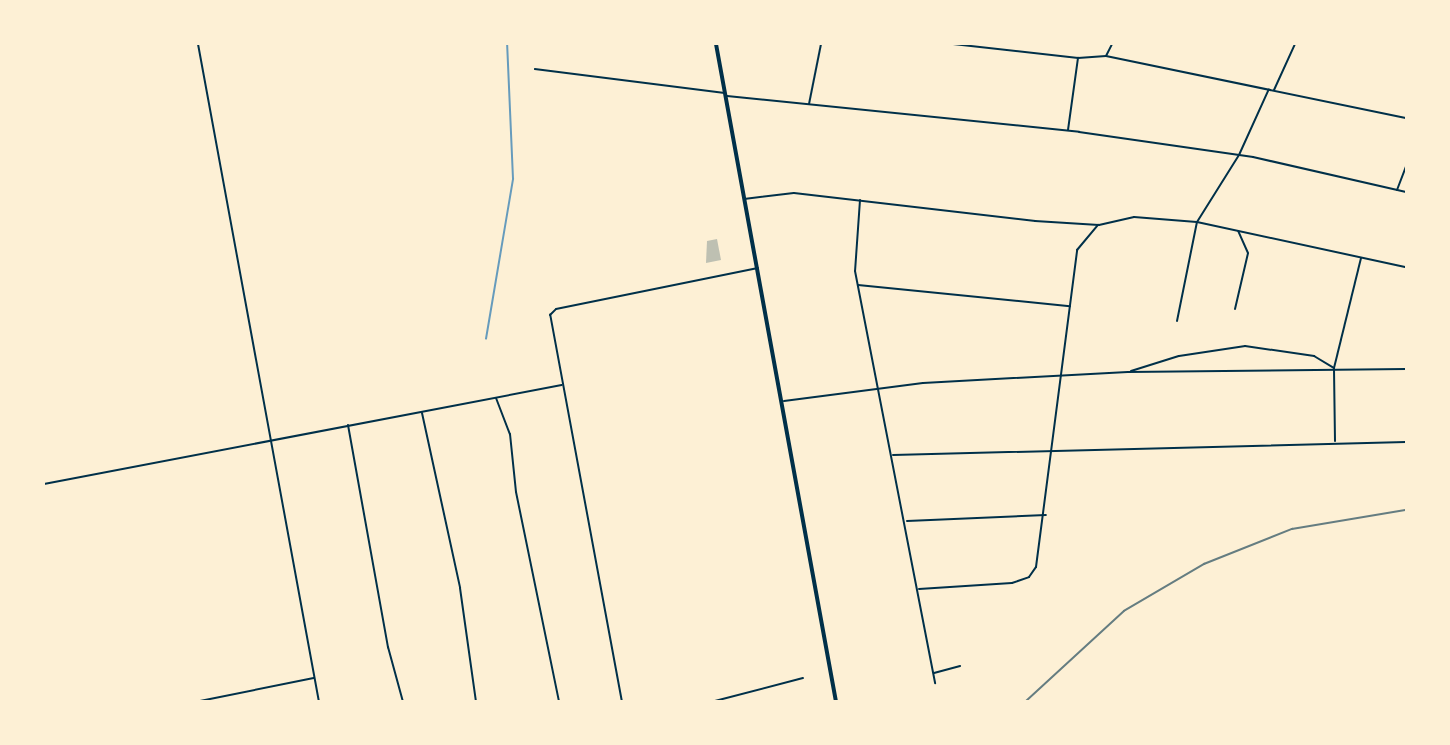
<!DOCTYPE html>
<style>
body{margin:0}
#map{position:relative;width:1450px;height:745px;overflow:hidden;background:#fdf0d5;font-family:"Roboto Condensed",sans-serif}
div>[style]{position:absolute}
.stream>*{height:1.5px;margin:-0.75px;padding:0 0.75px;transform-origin:0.75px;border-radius:0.75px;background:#669bbc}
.building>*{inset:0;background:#bec0b2}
.service>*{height:1.5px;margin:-0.75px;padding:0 0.75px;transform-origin:0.75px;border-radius:0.75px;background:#003049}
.minor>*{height:2px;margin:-1px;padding:0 1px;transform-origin:1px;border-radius:1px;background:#003049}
.secondary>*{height:4px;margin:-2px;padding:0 2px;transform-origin:2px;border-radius:2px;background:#003049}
.rail>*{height:1.5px;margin:-0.75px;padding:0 0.75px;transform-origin:0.75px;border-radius:0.75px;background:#657d81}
span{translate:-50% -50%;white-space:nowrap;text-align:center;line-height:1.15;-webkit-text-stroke:4.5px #fdf0d5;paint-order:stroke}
.frame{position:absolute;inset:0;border:45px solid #fdf0d5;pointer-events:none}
</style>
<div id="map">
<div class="stream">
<div style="left:486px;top:339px;width:162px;rotate:-80.4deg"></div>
<div style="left:513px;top:179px;width:135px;rotate:-92.5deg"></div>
</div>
<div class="building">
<div style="clip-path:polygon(717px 239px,721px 260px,706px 263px,707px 241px)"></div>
</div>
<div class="service">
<div style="left:535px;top:69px;width:191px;rotate:7.2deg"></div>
</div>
<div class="minor">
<div style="left:198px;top:44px;width:669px;rotate:79.58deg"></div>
<div style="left:953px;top:44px;width:126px;rotate:6.4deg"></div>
<div style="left:1106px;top:56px;width:13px;rotate:-63deg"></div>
<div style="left:1274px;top:90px;width:51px;rotate:-65.5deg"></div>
<div style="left:727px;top:96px;width:354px;rotate:5.8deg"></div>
<div style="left:1079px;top:132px;width:176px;rotate:8.2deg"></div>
<div style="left:1253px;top:157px;width:157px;rotate:12.9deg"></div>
<div style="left:809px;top:104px;width:61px;rotate:-78.7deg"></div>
<div style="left:1068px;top:130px;width:73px;rotate:-82.1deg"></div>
<div style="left:1078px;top:58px;width:28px;rotate:-4deg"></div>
<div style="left:1106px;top:56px;width:306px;rotate:11.7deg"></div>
<div style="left:1397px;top:190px;width:26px;rotate:-69deg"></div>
<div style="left:744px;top:199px;width:50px;rotate:-6.8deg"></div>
<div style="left:794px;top:193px;width:243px;rotate:6.6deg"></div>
<div style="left:1035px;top:221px;width:64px;rotate:3.6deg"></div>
<div style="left:1099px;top:225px;width:36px;rotate:-13deg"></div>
<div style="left:1134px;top:217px;width:63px;rotate:4.5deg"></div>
<div style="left:1197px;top:222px;width:214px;rotate:12.2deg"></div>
<div style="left:860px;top:200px;width:71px;rotate:94deg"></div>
<div style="left:855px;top:271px;width:420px;rotate:79deg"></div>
<div style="left:858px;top:285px;width:213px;rotate:5.7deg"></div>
<div style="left:1235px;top:309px;width:57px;rotate:-76.9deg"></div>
<div style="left:1248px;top:253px;width:24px;rotate:-114deg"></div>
<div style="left:1177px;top:321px;width:101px;rotate:-78.6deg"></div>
<div style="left:1197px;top:222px;width:79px;rotate:-57.9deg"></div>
<div style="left:1239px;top:155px;width:72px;rotate:-65.6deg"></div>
<div style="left:1131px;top:371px;width:50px;rotate:-17.4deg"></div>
<div style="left:1179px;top:356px;width:67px;rotate:-8.6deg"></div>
<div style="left:1245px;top:346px;width:70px;rotate:8.2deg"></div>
<div style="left:1314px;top:356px;width:23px;rotate:31deg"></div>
<div style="left:496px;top:398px;width:39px;rotate:69deg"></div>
<div style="left:510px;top:434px;width:58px;rotate:84.1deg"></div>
<div style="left:516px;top:492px;width:214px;rotate:78.4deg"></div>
<div style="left:784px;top:401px;width:140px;rotate:-7.4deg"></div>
<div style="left:923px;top:383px;width:205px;rotate:-3.1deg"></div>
<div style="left:1128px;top:372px;width:278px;rotate:-0.6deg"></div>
<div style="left:422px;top:413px;width:179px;rotate:77.7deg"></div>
<div style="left:460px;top:588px;width:115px;rotate:82deg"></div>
<div style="left:348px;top:425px;width:226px;rotate:79.8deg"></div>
<div style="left:388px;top:647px;width:57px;rotate:74.7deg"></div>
<div style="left:1335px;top:441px;width:73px;rotate:-90.8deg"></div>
<div style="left:1334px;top:368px;width:113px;rotate:-76.2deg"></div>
<div style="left:893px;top:455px;width:513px;rotate:-1.45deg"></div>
<div style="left:44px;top:484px;width:527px;rotate:-10.82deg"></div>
<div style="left:907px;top:521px;width:139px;rotate:-2.5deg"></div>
<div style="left:919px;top:589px;width:93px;rotate:-3.7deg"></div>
<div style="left:1012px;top:583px;width:18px;rotate:-19deg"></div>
<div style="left:1029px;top:577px;width:12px;rotate:-55deg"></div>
<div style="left:1036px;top:567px;width:320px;rotate:-82.6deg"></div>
<div style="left:1077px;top:250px;width:33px;rotate:-50deg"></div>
<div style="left:934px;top:673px;width:27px;rotate:-15deg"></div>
<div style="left:195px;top:702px;width:121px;rotate:-11.4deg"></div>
<div style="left:622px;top:702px;width:394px;rotate:-100.5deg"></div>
<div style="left:550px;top:315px;width:8px;rotate:-45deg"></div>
<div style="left:556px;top:309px;width:206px;rotate:-11.5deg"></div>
<div style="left:711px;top:702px;width:95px;rotate:-14.6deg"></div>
</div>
<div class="secondary">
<div style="left:716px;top:44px;width:669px;rotate:79.66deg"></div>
</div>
<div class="rail">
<div style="left:1025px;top:702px;width:134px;rotate:-42.6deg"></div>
<div style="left:1124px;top:611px;width:93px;rotate:-30.4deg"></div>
<div style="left:1204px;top:564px;width:95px;rotate:-21.7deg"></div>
<div style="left:1292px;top:529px;width:116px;rotate:-9.5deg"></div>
</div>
<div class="frame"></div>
</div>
